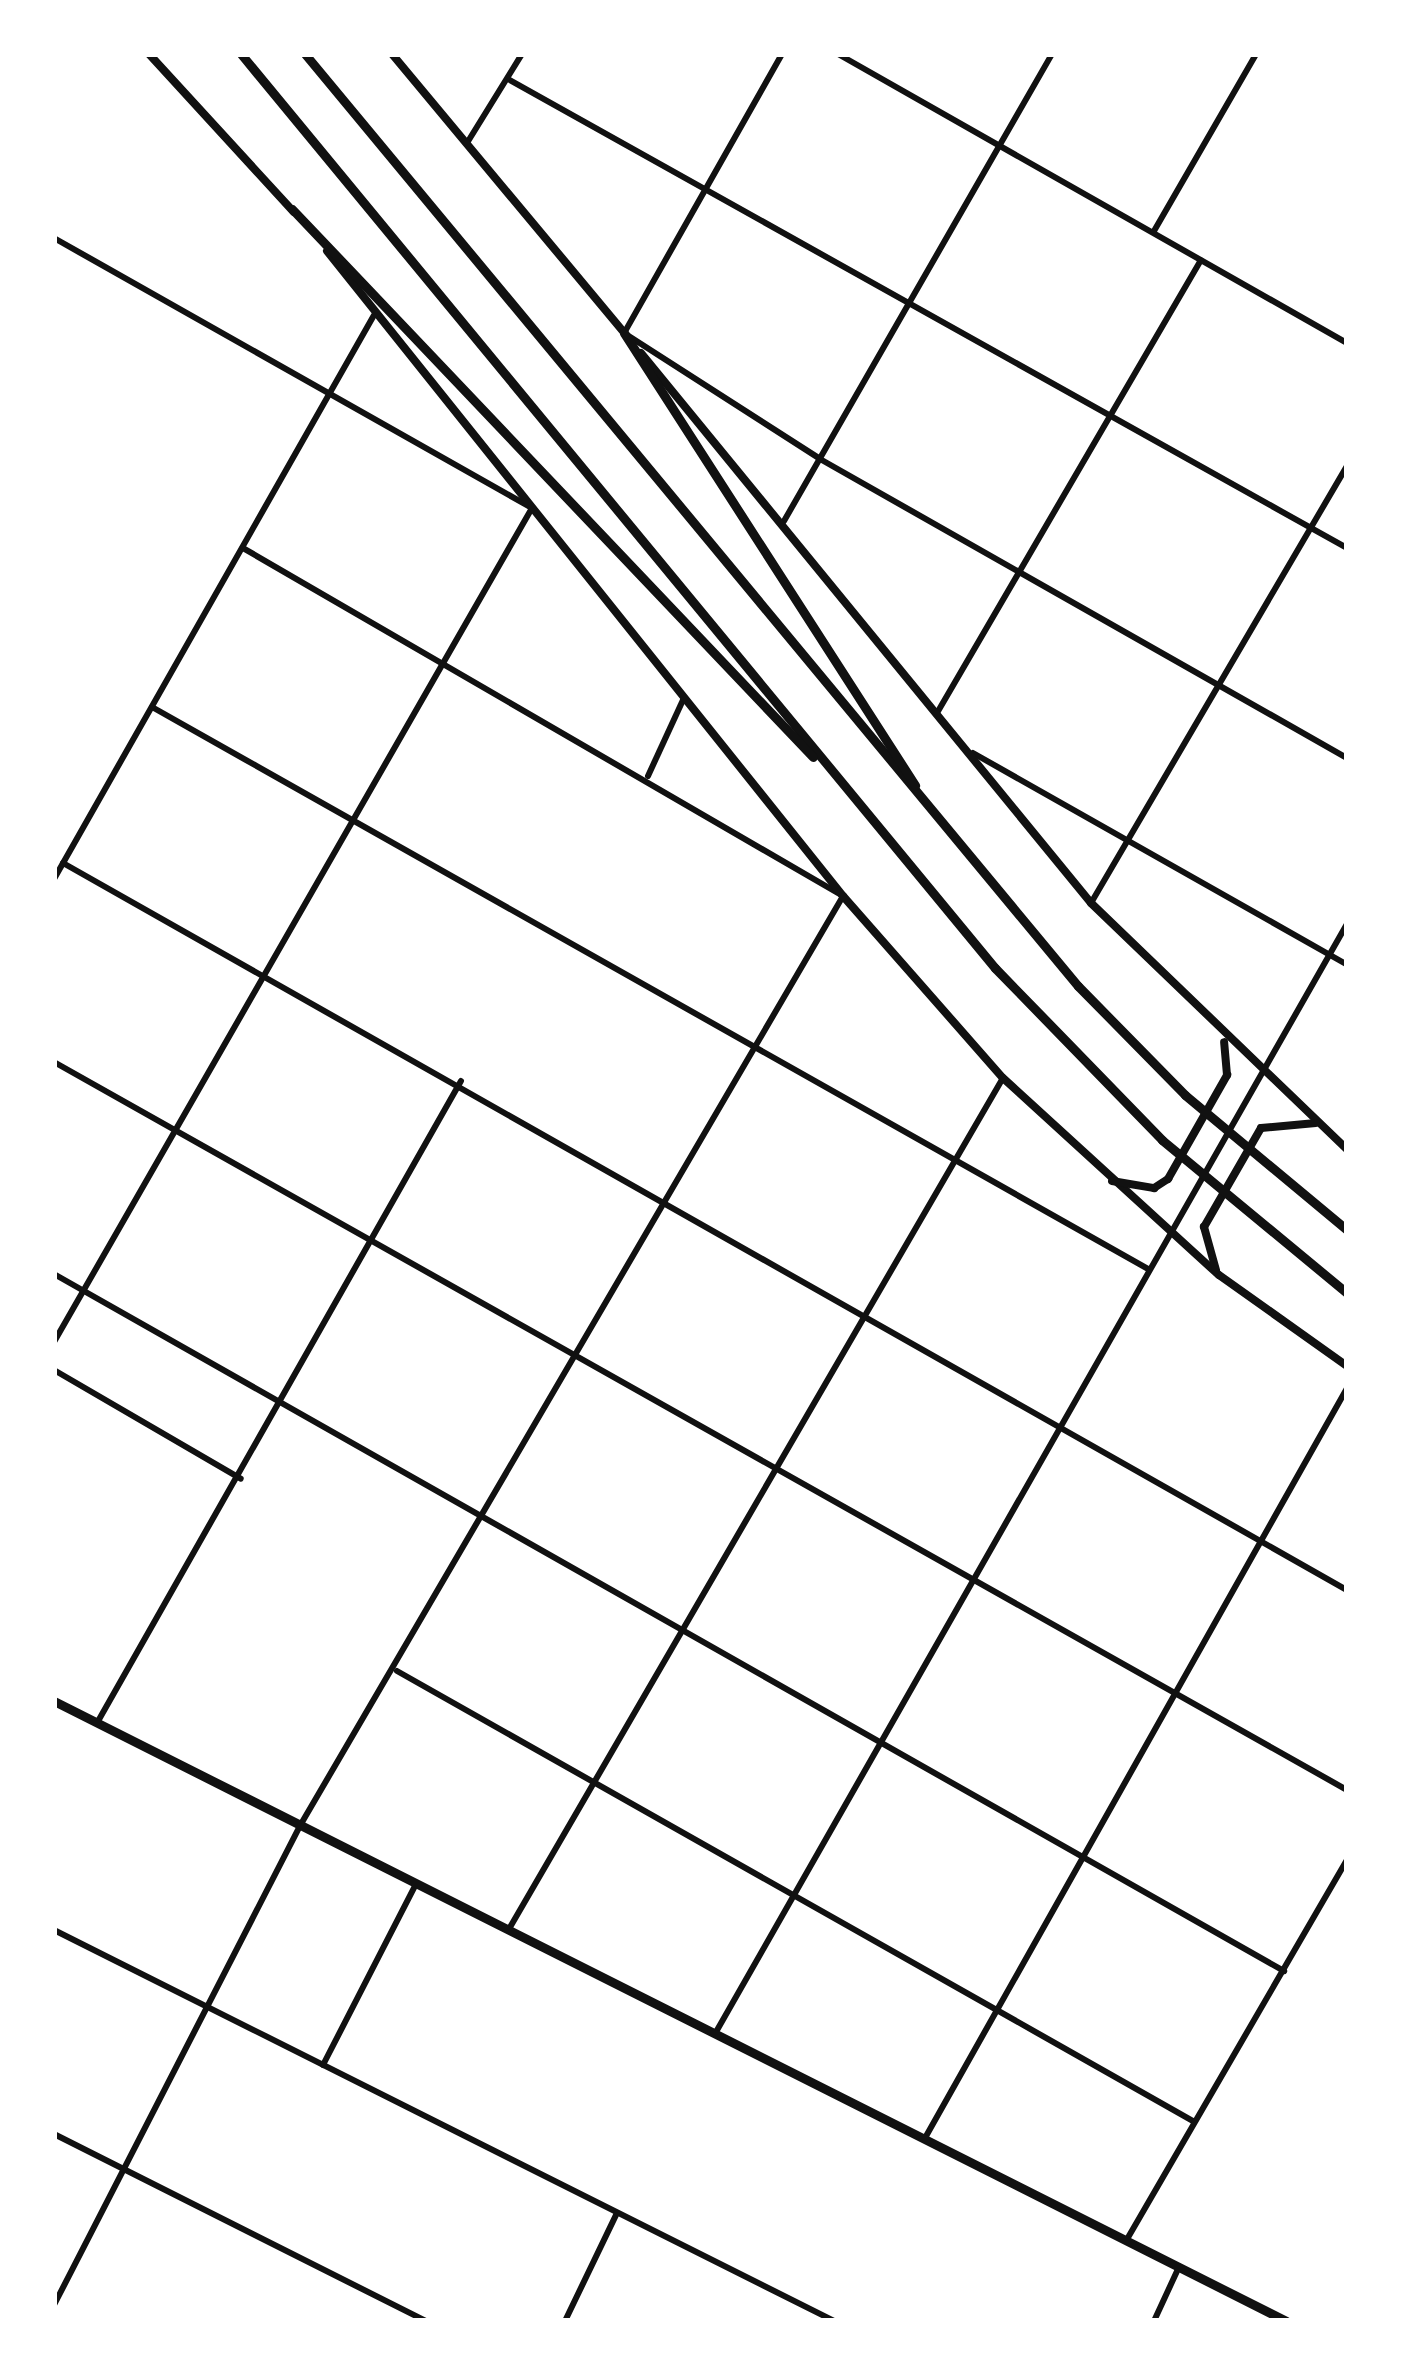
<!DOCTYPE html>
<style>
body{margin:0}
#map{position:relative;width:1401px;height:2375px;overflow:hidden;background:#fff;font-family:"PT Serif",serif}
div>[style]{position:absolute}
.minor>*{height:6px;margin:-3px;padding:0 3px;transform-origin:3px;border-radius:3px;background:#111}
.tertiary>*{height:6px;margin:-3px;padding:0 3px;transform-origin:3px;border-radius:3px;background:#111}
.secondary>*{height:8px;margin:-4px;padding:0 4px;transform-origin:4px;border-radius:4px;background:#111}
.primary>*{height:9px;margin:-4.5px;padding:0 4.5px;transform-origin:4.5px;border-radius:4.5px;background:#111}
.motorway>*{height:9px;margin:-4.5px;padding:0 4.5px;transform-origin:4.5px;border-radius:4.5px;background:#111}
span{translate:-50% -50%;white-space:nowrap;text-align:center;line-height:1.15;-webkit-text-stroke:12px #fff;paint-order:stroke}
.frame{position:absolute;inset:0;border:57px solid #fff;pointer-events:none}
</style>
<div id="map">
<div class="minor">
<div style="left:782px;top:54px;width:321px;rotate:119.5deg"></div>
<div style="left:624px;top:333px;width:233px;rotate:32.7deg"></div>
<div style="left:820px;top:459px;width:606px;rotate:29.57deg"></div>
<div style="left:838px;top:54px;width:585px;rotate:29.59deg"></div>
<div style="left:508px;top:79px;width:961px;rotate:29.21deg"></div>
<div style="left:467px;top:143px;width:105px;rotate:-58.3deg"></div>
<div style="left:1154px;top:231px;width:204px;rotate:-60deg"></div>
<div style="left:54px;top:238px;width:549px;rotate:29.46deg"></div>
<div style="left:532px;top:508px;width:961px;rotate:119.82deg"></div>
<div style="left:784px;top:521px;width:538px;rotate:-60.15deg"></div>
<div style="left:152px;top:707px;width:1144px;rotate:29.43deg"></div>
<div style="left:937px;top:713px;width:524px;rotate:-59.77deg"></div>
<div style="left:973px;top:753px;width:430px;rotate:29.5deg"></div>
<div style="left:648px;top:776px;width:84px;rotate:-65.3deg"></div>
<div style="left:63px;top:863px;width:1476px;rotate:29.52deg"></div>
<div style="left:54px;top:879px;width:648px;rotate:-60.43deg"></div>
<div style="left:1091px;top:903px;width:506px;rotate:-59.64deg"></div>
<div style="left:54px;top:1062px;width:1484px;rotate:29.38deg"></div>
<div style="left:54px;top:1274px;width:1414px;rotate:29.54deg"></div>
<div style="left:54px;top:1370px;width:216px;rotate:30.2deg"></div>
<div style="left:397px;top:1671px;width:914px;rotate:29.48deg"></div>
<div style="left:97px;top:1723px;width:738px;rotate:-60.45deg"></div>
<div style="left:509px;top:1929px;width:984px;rotate:-59.87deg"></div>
<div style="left:54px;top:1930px;width:873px;rotate:26.62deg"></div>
<div style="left:323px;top:2065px;width:203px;rotate:-62.8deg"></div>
<div style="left:925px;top:2138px;width:861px;rotate:-60.63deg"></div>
<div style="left:1126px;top:2241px;width:441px;rotate:-59.9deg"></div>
<div style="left:54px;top:2305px;width:541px;rotate:-62.82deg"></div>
<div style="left:301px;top:1824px;width:1075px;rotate:-59.71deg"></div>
<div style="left:843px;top:896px;width:694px;rotate:-149.89deg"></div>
<div style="left:565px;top:2321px;width:120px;rotate:-64.3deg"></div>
<div style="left:1154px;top:2321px;width:60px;rotate:-65.2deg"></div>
</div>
<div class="tertiary">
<div style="left:716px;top:2032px;width:1275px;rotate:-60.34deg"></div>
<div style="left:54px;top:2134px;width:416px;rotate:26.7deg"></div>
</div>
<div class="secondary">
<div style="left:149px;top:54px;width:214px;rotate:47.5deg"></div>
<div style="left:392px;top:54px;width:368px;rotate:50.2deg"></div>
<div style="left:327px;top:251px;width:826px;rotate:51.34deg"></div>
<div style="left:843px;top:896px;width:242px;rotate:48.7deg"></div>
<div style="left:1003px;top:1078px;width:292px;rotate:42.4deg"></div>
<div style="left:1219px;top:1275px;width:157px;rotate:35.4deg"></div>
<div style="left:641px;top:353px;width:711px;rotate:50.71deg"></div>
<div style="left:1091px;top:903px;width:355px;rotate:43.9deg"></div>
<div style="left:1112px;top:1181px;width:43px;rotate:9.5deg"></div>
<div style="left:1154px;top:1188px;width:17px;rotate:-33deg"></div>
<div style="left:1168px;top:1179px;width:120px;rotate:-60.4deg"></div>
<div style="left:1227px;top:1075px;width:33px;rotate:-95deg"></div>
<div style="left:1216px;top:1270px;width:45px;rotate:-105.6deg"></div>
<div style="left:1204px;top:1227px;width:114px;rotate:-60.1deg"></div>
<div style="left:1261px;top:1128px;width:55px;rotate:-5.2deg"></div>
</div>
<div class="primary">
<div style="left:54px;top:1701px;width:1379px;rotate:26.71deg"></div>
</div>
<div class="motorway">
<div style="left:241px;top:54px;width:1185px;rotate:50.48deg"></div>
<div style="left:995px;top:968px;width:240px;rotate:45.8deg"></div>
<div style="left:1162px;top:1140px;width:240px;rotate:39.6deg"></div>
<div style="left:305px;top:54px;width:1211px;rotate:50.33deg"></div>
<div style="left:1078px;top:986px;width:153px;rotate:45.5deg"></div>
<div style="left:1185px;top:1095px;width:211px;rotate:39.8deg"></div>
<div style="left:292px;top:209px;width:756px;rotate:46.45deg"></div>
<div style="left:624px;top:333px;width:538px;rotate:57.23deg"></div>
</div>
<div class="frame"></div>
</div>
